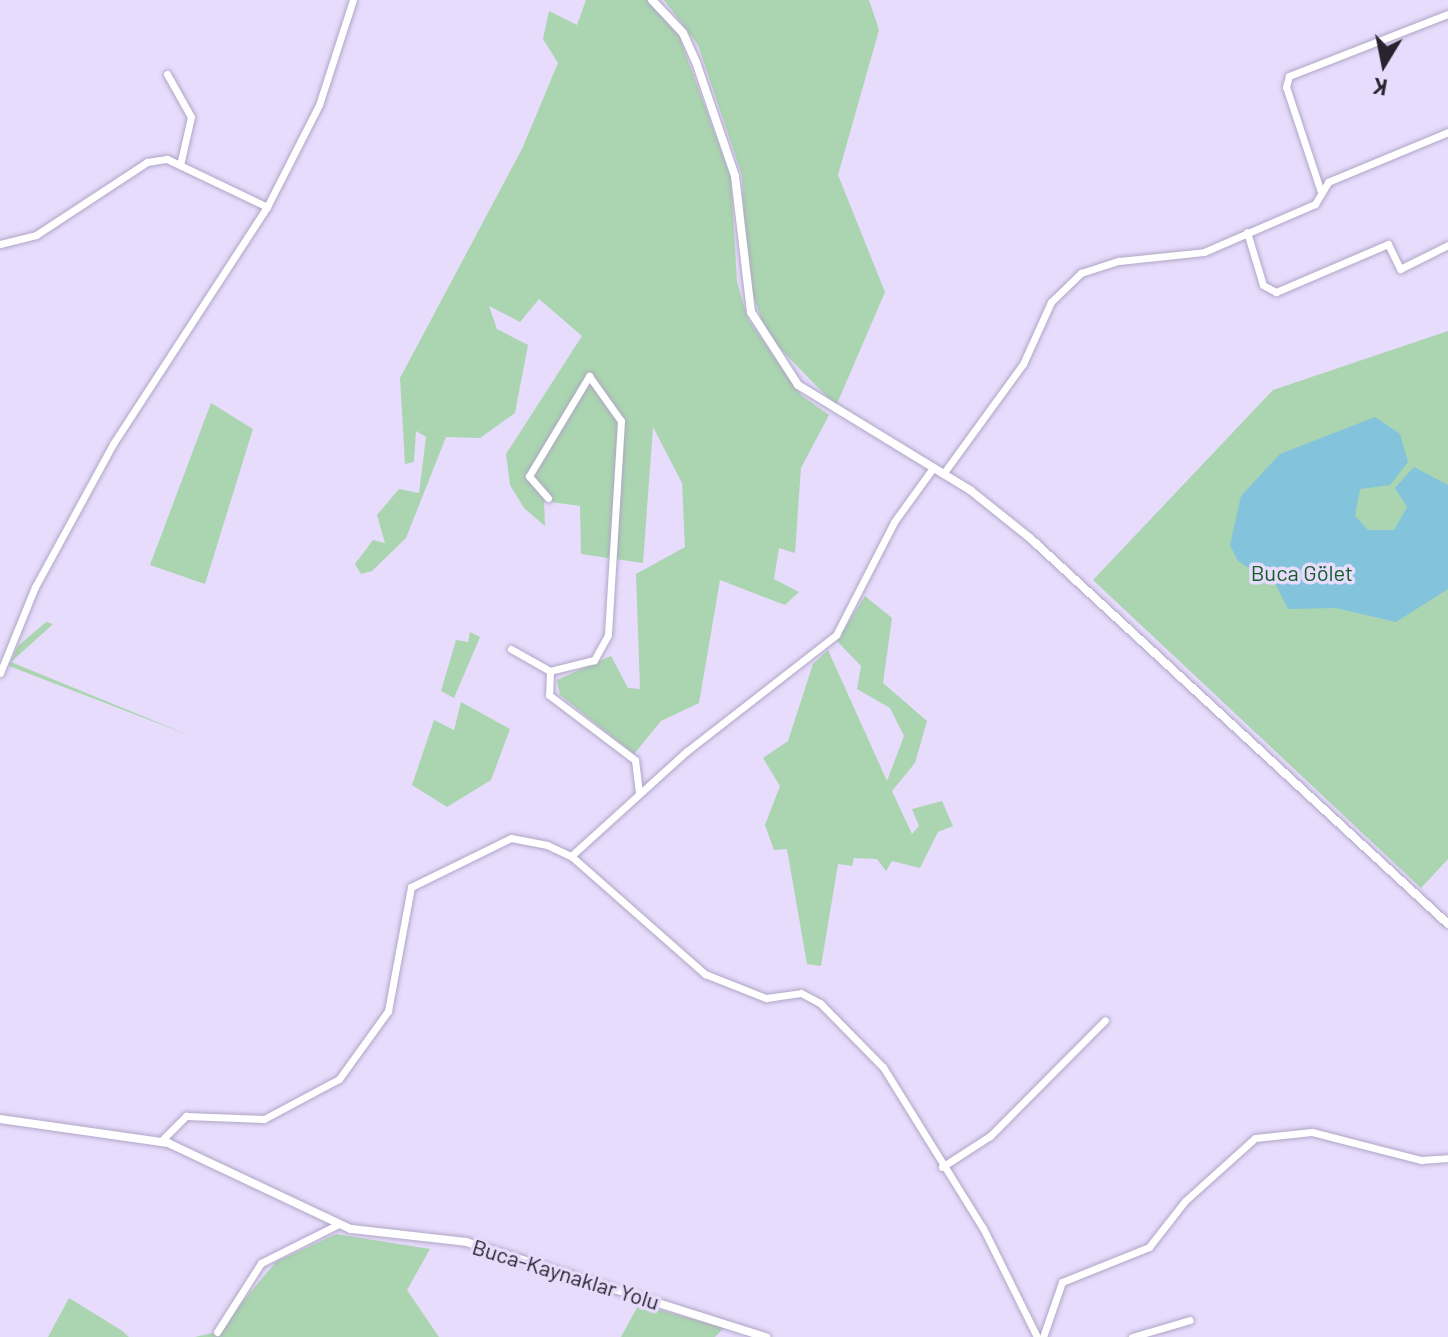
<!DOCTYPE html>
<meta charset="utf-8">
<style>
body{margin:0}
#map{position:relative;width:1448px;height:1337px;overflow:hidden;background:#e7dcfc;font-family:Barlow,sans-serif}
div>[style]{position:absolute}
.green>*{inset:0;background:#aad5b0}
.water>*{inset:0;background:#83c3dc}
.roads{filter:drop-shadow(0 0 2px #b0a6c5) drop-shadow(0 0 2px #b0a6c5)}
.minor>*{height:7px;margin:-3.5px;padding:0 3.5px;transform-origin:3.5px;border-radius:3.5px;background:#fff}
.tertiary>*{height:8px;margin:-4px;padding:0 4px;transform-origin:4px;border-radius:4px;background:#fff}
span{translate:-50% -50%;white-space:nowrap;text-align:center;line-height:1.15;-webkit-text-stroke:7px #e7dcfc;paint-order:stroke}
.park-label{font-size:22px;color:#155c2b}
.street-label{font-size:22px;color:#27232f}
.north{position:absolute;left:1344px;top:24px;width:80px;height:80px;-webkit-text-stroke:6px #e7dcfc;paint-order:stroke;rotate:190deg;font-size:22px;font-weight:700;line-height:32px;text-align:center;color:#27232f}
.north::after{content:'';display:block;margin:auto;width:28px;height:36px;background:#27232f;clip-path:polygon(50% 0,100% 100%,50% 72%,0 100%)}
</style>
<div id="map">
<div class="green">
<div style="clip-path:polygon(586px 0,648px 0,679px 36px,731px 177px,737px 282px,748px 319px,801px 395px,829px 415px,801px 468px,795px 553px,779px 548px,774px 579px,799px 592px,785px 605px,720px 580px,699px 703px,661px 721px,634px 754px,560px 695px,557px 680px,611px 656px,628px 688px,640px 689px,636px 574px,685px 547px,682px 483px,653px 427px,643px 563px,581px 554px,580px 506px,544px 501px,545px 526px,524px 508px,510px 485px,506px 454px,582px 336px,539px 299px,520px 322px,489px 306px,497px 329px,528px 345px,515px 413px,480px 438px,446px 437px,406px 538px,372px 571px,361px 574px,355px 564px,373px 540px,385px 543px,377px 515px,399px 489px,419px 493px,426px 437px,416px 431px,414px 462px,405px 464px,400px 378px,522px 149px,558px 63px,543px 39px,549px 11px,577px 25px)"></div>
<div style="clip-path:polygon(664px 0,869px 0,879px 30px,838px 175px,885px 292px,836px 406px,767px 335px,747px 278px,742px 175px,698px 45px)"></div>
<div style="clip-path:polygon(1448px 331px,1448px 859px,1421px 888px,1093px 580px,1273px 390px)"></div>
<div style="clip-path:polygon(211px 403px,253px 429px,205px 584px,150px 565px)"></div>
<div style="clip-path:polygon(865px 596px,892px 618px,883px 683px,927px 721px,915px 763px,892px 791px,912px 834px,919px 826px,912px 809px,942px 801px,953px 826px,938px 832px,920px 868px,892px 861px,886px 871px,877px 859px,854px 858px,852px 866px,838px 864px,821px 966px,807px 964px,787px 849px,774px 850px,765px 825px,780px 786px,763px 758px,788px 741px,813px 664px,828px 650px,887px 781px,904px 736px,890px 708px,857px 689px,861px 666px,837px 641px)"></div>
<div style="clip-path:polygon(46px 622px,53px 624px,11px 662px,191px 736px,9px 666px,18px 646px)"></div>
<div style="clip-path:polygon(470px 632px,480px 637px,454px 698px,441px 691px,456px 640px,468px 642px)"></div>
<div style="clip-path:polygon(461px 702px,510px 729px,491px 780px,447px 807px,412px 785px,434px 720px,454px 730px)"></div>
<div style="clip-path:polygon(336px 1234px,430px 1249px,407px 1290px,439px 1337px,195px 1337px,217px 1332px,276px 1262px)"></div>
<div style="clip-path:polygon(69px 1298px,121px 1330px,129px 1337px,48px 1337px)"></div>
<div style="clip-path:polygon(639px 1304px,724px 1328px,715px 1337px,621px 1337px)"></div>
</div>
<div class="water">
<div style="clip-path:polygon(1375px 417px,1400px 434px,1408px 462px,1390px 485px,1360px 489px,1355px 516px,1368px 530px,1394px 530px,1407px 507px,1395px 488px,1414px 467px,1448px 485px,1448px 589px,1396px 622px,1336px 608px,1288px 609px,1276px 585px,1238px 561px,1230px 545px,1241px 496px,1280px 454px)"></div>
</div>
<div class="roads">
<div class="minor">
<div style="left:167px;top:74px;width:49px;rotate:60.8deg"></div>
<div style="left:191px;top:117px;width:49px;rotate:102.9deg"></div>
<div style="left:1321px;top:192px;width:111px;rotate:-108.4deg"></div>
<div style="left:1286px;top:87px;width:11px;rotate:-75deg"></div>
<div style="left:1289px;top:76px;width:171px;rotate:-21.3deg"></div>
<div style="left:1247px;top:232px;width:55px;rotate:73.2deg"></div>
<div style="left:1263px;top:285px;width:15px;rotate:28deg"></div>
<div style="left:1276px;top:292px;width:122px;rotate:-23.2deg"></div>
<div style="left:1388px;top:244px;width:28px;rotate:64deg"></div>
<div style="left:1400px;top:269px;width:54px;rotate:-26.6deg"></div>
<div style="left:0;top:244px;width:37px;rotate:-14deg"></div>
<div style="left:36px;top:235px;width:133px;rotate:-33.3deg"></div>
<div style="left:147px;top:162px;width:20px;rotate:-9deg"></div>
<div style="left:167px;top:159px;width:111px;rotate:25.6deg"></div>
<div style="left:943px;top:474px;width:136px;rotate:-54deg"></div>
<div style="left:1023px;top:364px;width:68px;rotate:-65.7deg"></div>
<div style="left:1051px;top:302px;width:42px;rotate:-44deg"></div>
<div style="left:1081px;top:273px;width:40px;rotate:-18deg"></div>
<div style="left:1119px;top:261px;width:85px;rotate:-6deg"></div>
<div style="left:1204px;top:252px;width:121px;rotate:-23.4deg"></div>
<div style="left:1315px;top:204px;width:26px;rotate:-59deg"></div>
<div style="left:1328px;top:182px;width:130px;rotate:-22.6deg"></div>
<div style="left:548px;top:498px;width:29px;rotate:-131deg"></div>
<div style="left:529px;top:476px;width:117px;rotate:-59deg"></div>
<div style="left:589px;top:376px;width:55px;rotate:54.6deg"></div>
<div style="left:621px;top:421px;width:214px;rotate:93.5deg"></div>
<div style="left:608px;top:635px;width:29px;rotate:119deg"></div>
<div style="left:594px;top:660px;width:45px;rotate:166deg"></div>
<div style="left:511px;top:649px;width:45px;rotate:29.4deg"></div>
<div style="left:550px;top:671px;width:24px;rotate:92deg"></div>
<div style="left:549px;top:695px;width:108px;rotate:37.1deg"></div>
<div style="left:635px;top:760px;width:34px;rotate:83deg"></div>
<div style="left:0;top:673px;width:93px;rotate:-67.9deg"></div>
<div style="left:35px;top:587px;width:163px;rotate:-61.4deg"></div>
<div style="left:113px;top:444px;width:283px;rotate:-57deg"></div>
<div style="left:267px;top:207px;width:114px;rotate:-63deg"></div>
<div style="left:319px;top:105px;width:110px;rotate:-72.1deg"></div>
<div style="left:571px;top:856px;width:156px;rotate:-42.2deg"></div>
<div style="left:687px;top:751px;width:189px;rotate:-37.9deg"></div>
<div style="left:836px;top:635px;width:127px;rotate:-62.8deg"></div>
<div style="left:894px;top:522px;width:67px;rotate:-54.2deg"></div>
<div style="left:160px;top:1142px;width:37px;rotate:-45deg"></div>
<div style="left:186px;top:1116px;width:78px;rotate:2.2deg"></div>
<div style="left:264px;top:1119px;width:85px;rotate:-28.1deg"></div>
<div style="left:339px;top:1079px;width:84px;rotate:-54.2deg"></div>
<div style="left:388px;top:1011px;width:126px;rotate:-79.5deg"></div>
<div style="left:411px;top:887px;width:111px;rotate:-26.1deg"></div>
<div style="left:511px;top:838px;width:37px;rotate:11deg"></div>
<div style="left:547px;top:845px;width:26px;rotate:25deg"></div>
<div style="left:571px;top:856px;width:179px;rotate:41.4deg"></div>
<div style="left:705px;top:974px;width:66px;rotate:21.5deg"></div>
<div style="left:766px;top:998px;width:35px;rotate:-8deg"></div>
<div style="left:801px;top:993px;width:21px;rotate:28deg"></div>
<div style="left:820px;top:1003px;width:90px;rotate:45.5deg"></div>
<div style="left:883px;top:1067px;width:190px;rotate:58.2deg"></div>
<div style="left:983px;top:1228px;width:122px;rotate:63.6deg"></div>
<div style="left:942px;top:1167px;width:57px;rotate:-32.9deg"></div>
<div style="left:990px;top:1136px;width:163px;rotate:-45.2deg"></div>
<div style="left:217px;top:1332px;width:82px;rotate:-57.5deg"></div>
<div style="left:261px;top:1263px;width:85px;rotate:-26.6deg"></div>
<div style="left:1043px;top:1337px;width:58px;rotate:-70.9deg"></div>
<div style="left:1062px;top:1282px;width:94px;rotate:-21.9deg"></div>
<div style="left:1149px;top:1247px;width:58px;rotate:-52deg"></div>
<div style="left:1185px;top:1201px;width:94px;rotate:-42deg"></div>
<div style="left:1255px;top:1138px;width:57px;rotate:-6deg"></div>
<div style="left:1312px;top:1132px;width:113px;rotate:14.4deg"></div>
<div style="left:1421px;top:1160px;width:27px;rotate:-4deg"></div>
<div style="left:1132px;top:1337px;width:60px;rotate:-16.3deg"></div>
</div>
<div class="tertiary">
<div style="left:652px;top:0;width:45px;rotate:46.8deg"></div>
<div style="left:683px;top:33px;width:32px;rotate:66deg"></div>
<div style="left:696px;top:62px;width:120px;rotate:71.1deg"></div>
<div style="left:735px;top:176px;width:137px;rotate:83.3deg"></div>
<div style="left:751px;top:312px;width:87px;rotate:57.2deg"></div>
<div style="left:798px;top:385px;width:202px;rotate:31.4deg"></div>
<div style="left:970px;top:490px;width:77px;rotate:38.7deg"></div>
<div style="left:1030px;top:538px;width:569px;rotate:42.72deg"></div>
<div style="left:0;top:1119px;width:170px;rotate:8.1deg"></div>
<div style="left:168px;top:1143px;width:202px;rotate:25.2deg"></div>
<div style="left:351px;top:1229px;width:116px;rotate:6.4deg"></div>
<div style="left:466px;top:1242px;width:315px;rotate:17.6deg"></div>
</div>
</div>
<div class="park-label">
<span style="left:1302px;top:573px">Buca Gölet</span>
</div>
<div class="street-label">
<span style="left:566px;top:1274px;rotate:17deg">Buca-Kaynaklar Yolu</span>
</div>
<div class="north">K</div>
</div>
